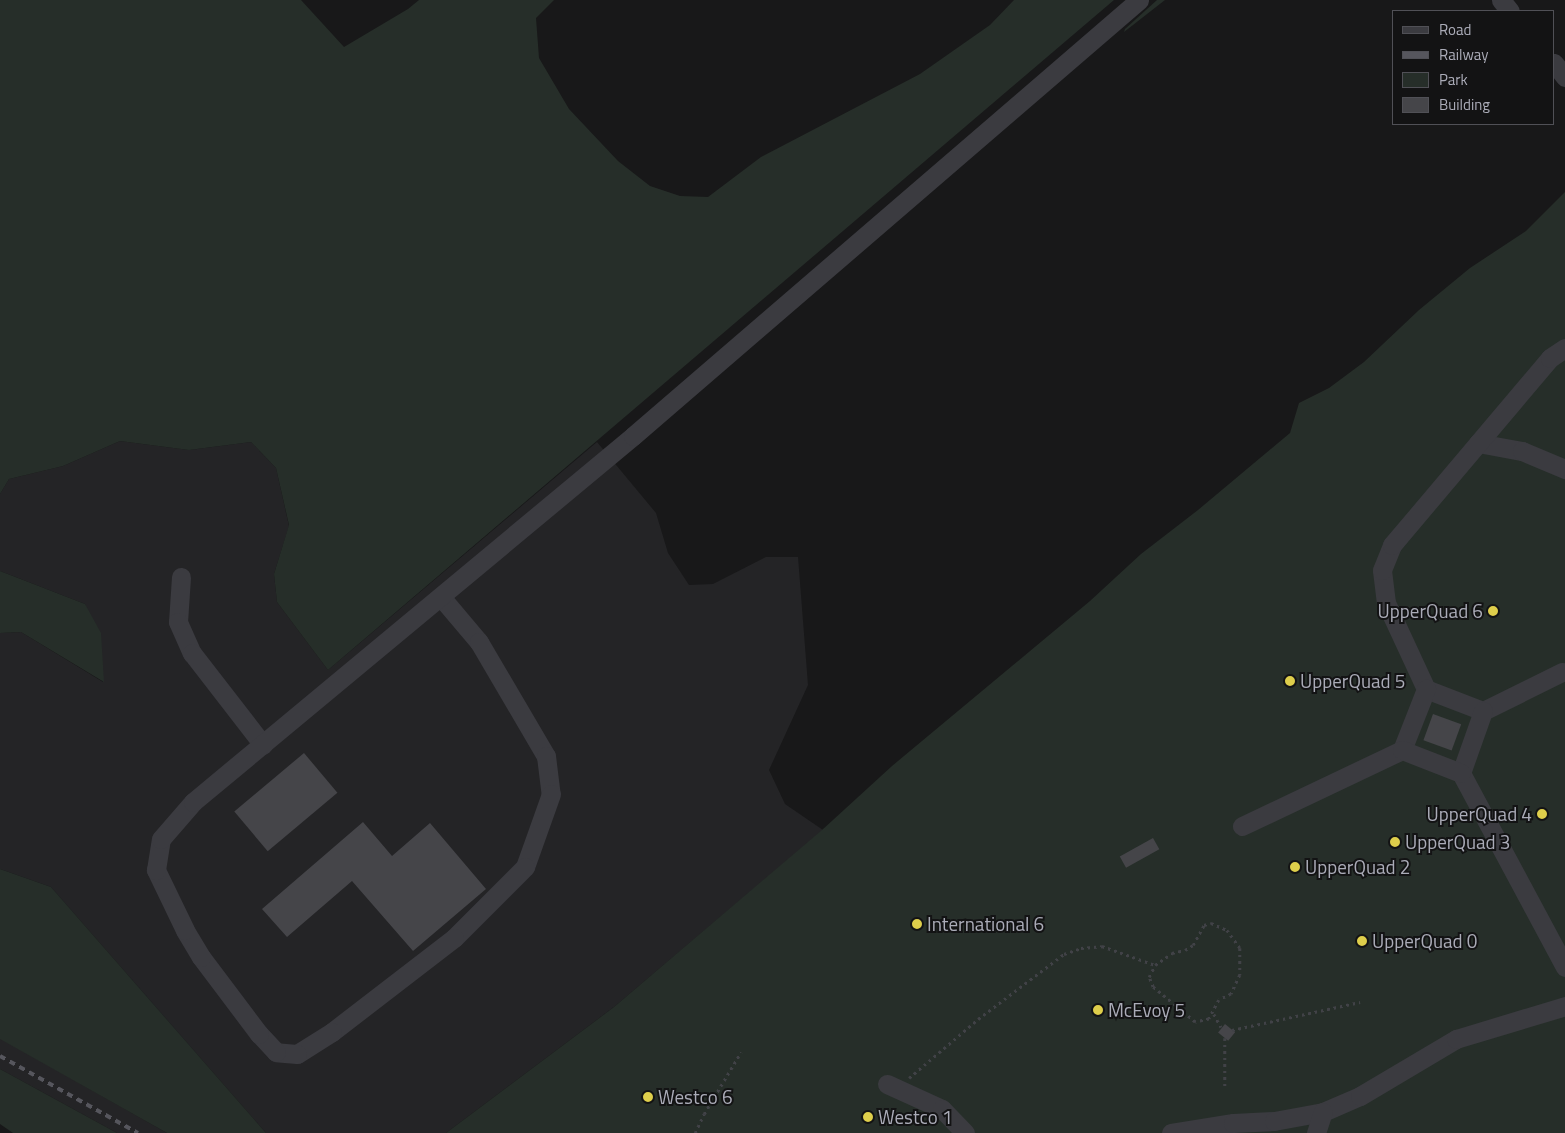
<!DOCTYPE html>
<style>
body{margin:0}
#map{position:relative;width:1565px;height:1133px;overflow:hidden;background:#181819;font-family:"Titillium Web",sans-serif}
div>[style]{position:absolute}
.built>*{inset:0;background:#242426}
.green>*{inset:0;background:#262e29}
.building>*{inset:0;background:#454549;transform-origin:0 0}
.path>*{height:2.5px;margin-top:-1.25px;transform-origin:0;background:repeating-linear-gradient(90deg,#414247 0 2.5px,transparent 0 6.5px)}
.minor>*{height:19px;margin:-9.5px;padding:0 9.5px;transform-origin:9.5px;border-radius:9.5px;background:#3b3b40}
.rail>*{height:4px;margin-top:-2px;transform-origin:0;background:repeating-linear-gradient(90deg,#56565d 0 6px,transparent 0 11px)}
.dots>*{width:14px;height:14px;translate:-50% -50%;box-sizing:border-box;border:2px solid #131314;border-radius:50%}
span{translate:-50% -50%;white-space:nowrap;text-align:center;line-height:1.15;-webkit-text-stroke:4px #131314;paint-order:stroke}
.poi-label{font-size:19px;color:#abacb8}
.right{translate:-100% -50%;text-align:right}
.left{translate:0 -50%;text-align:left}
.legend{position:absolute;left:1392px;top:10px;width:162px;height:115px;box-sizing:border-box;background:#131314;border:1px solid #505056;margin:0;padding:6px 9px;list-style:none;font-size:15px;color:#abacb8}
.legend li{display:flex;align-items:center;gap:10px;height:25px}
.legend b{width:25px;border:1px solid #505056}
</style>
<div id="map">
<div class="built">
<div style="clip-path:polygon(120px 441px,189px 450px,251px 442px,276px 468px,289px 526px,274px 574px,277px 602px,328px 670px,597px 442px,656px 513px,668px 553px,689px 585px,713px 584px,766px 557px,798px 557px,808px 685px,769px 770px,785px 804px,823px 830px,614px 1007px,446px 1133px,266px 1133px,51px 887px,0 869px,0 633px,21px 632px,103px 682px,85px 604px,0 571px,0 494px,9px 479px,63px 466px)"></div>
<div style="clip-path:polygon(0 1038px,167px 1133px,117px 1133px,0 1069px)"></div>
</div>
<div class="green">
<div style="clip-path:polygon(0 0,301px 0,344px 47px,408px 9px,419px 0,554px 0,536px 18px,539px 58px,569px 109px,618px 161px,650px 186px,680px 196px,708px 197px,761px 157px,920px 74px,990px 25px,1014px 0,1114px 0,328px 670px,277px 602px,274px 574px,289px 525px,276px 468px,251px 442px,189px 450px,120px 441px,63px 466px,9px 479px,0 494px)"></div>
<div style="clip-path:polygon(1157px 0,1165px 0,1124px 32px,1125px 29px)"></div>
<div style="clip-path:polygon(1565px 192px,1565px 1133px,446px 1133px,614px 1007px,822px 830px,892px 766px,1090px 601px,1141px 554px,1198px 510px,1290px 433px,1299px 403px,1329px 388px,1364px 362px,1419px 310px,1470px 268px,1526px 231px)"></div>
<div style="clip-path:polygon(0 571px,85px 604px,101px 633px,104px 682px,21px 632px,0 633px)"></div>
<div style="clip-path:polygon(0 869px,51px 887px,266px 1133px,167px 1133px,0 1039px)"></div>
<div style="clip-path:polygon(0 1069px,117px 1133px,13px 1133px,0 1124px)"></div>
</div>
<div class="building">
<div style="left:1433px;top:714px;width:30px;height:28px;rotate:20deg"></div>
<div style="left:304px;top:753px;width:52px;height:91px;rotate:50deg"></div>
<div style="clip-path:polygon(363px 822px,392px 856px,430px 823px,486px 889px,413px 951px,352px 881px,287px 937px,262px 909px)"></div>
<div style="left:1153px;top:838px;width:13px;height:38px;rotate:61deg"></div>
<div style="left:1225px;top:1024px;width:13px;height:11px;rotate:39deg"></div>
</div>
<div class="path">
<div style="left:1211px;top:923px;width:17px;rotate:24deg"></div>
<div style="left:1227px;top:930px;width:22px;rotate:54deg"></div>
<div style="left:1240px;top:948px;width:27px;rotate:90deg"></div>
<div style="left:1240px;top:975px;width:21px;rotate:115deg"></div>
<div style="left:1231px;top:994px;width:13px;rotate:153deg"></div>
<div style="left:1219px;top:1000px;width:21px;rotate:118deg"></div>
<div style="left:1209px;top:1019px;width:14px;rotate:168deg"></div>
<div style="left:1195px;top:1022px;width:55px;rotate:-140.2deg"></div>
<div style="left:1153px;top:987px;width:11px;rotate:-112deg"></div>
<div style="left:1149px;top:977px;width:13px;rotate:-63deg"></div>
<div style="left:1155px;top:965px;width:21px;rotate:-35deg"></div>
<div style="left:1172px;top:953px;width:13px;rotate:-13deg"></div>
<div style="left:1185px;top:950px;width:9px;rotate:-32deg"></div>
<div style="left:1193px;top:945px;width:23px;rotate:-61deg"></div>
<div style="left:1204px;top:925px;width:7px;rotate:-16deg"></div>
<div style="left:1214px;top:1014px;width:15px;rotate:62deg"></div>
<div style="left:1232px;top:1030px;width:131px;rotate:-12.3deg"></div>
<div style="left:1225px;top:1038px;width:48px;rotate:90deg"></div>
<div style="left:909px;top:1078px;width:91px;rotate:-40.5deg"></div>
<div style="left:978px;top:1019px;width:108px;rotate:-37.1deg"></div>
<div style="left:1064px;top:954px;width:18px;rotate:-19deg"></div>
<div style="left:1081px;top:948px;width:21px;rotate:-5deg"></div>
<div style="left:1102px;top:946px;width:56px;rotate:19.7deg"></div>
<div style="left:695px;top:1133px;width:21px;rotate:-65deg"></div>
<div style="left:704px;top:1114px;width:72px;rotate:-59.2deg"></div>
</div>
<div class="minor">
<div style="left:1501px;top:0;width:14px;rotate:51deg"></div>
<div style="left:1554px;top:63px;width:18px;rotate:52deg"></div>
<div style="left:1478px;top:443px;width:45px;rotate:10.3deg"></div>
<div style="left:1522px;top:451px;width:47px;rotate:22.7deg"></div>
<div style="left:181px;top:577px;width:45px;rotate:93.8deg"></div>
<div style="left:178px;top:622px;width:34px;rotate:66deg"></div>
<div style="left:192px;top:653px;width:116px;rotate:52.3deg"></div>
<div style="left:441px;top:597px;width:59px;rotate:49.8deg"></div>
<div style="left:479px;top:642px;width:132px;rotate:59.6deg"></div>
<div style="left:546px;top:756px;width:38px;rotate:83deg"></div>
<div style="left:551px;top:794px;width:77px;rotate:109.6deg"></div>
<div style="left:525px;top:867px;width:100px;rotate:135deg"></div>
<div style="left:454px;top:938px;width:154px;rotate:142.4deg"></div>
<div style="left:332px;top:1032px;width:41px;rotate:147.8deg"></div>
<div style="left:297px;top:1054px;width:21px;rotate:-175deg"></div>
<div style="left:276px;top:1052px;width:25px;rotate:-133deg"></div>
<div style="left:259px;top:1034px;width:96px;rotate:-127deg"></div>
<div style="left:201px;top:957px;width:31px;rotate:-121deg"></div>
<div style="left:185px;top:930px;width:67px;rotate:-115.8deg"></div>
<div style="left:156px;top:870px;width:31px;rotate:-81deg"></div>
<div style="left:161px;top:839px;width:49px;rotate:-49.1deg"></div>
<div style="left:193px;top:802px;width:572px;rotate:-39.75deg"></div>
<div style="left:633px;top:436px;width:668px;rotate:-40.75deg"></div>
<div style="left:1562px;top:672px;width:88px;rotate:153.7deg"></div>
<div style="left:1483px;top:711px;width:61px;rotate:-158.9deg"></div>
<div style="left:1426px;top:689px;width:95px;rotate:-114.9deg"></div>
<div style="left:1386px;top:603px;width:33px;rotate:-97deg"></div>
<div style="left:1382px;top:570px;width:27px;rotate:-68deg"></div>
<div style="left:1392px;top:545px;width:245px;rotate:-49.8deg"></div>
<div style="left:1550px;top:358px;width:18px;rotate:-34deg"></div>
<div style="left:1483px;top:711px;width:66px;rotate:109.5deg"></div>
<div style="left:1461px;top:773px;width:220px;rotate:61.8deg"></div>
<div style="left:1402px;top:750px;width:66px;rotate:-68.5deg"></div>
<div style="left:1242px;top:826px;width:177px;rotate:-25.4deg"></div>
<div style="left:1402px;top:750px;width:63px;rotate:21.3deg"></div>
<div style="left:887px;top:1084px;width:60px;rotate:24.4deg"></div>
<div style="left:942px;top:1109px;width:33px;rotate:46deg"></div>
<div style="left:1171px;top:1133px;width:63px;rotate:-9.2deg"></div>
<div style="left:1233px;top:1123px;width:41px;rotate:-2.8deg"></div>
<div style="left:1274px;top:1121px;width:50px;rotate:-10.4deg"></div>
<div style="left:1323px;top:1112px;width:40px;rotate:-23.4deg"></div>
<div style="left:1360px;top:1096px;width:112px;rotate:-30.7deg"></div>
<div style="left:1456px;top:1039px;width:114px;rotate:-16.8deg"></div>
<div style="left:1316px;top:1133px;width:22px;rotate:-72deg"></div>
</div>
<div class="rail">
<div style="left:0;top:1056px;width:158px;rotate:29.2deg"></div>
</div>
<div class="dots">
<div style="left:1493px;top:611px;background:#dece4b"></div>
<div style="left:1290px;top:681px;background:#dece4b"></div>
<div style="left:1542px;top:814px;background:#dece4b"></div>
<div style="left:1395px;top:842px;background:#dece4b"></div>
<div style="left:1295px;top:867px;background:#dece4b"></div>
<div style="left:917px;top:924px;background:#dece4b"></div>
<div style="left:1362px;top:941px;background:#dece4b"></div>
<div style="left:1098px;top:1010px;background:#dece4b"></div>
<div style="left:648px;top:1097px;background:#dece4b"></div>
<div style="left:868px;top:1117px;background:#dece4b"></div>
</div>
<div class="poi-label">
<span class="right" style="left:1483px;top:611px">UpperQuad 6</span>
<span class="left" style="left:1300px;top:681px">UpperQuad 5</span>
<span class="right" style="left:1532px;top:814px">UpperQuad 4</span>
<span class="left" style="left:1405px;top:842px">UpperQuad 3</span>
<span class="left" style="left:1305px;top:867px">UpperQuad 2</span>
<span class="left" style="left:927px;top:924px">International 6</span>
<span class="left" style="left:1372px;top:941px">UpperQuad 0</span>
<span class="left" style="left:1108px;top:1010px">McEvoy 5</span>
<span class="left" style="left:658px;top:1097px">Westco 6</span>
<span class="left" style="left:878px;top:1117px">Westco 1</span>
</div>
<ul class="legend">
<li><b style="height:6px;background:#3b3b40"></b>Road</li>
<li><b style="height:6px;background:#56565d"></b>Railway</li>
<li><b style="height:14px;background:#262e29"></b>Park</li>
<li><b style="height:14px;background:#454549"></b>Building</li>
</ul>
</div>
